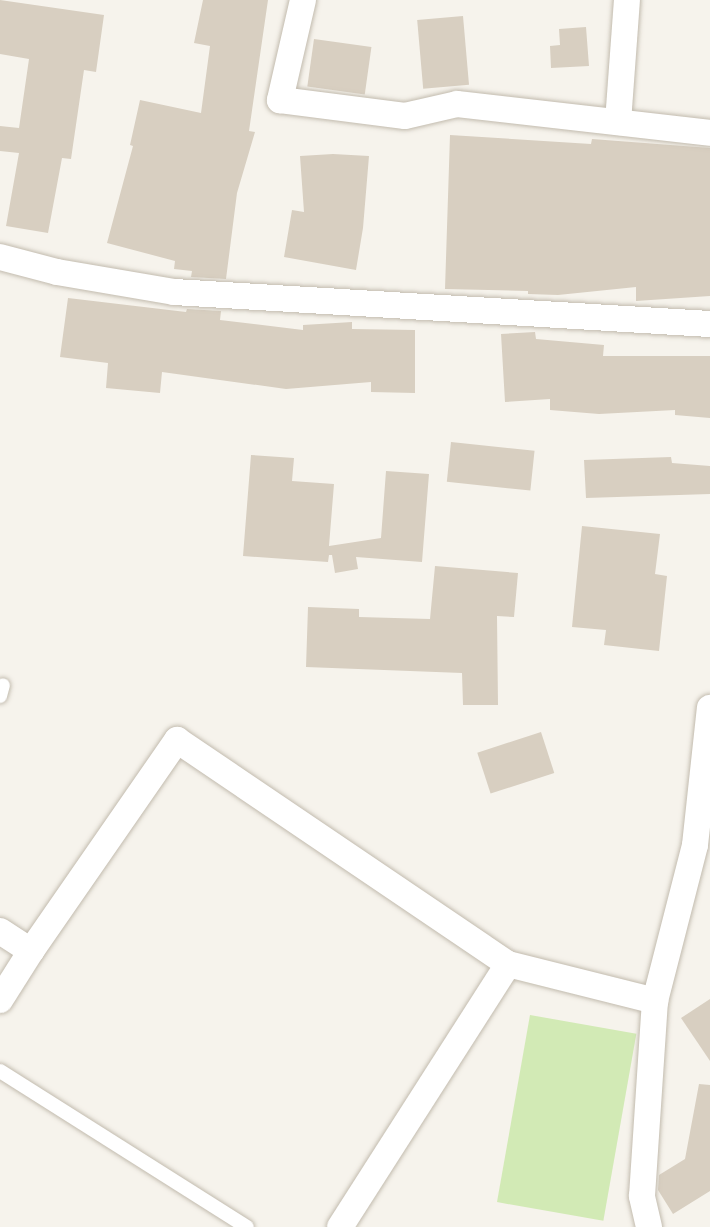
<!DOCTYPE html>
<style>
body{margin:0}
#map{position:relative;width:710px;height:1227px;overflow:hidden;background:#f6f3ec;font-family:Karla,sans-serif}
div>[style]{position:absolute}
.green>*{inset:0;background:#d2eab5;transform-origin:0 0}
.building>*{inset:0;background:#d8cfc1;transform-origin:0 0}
.roads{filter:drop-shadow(0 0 2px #c2bbae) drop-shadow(0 0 2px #c2bbae)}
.lane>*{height:14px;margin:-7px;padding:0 7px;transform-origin:7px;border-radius:7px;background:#fff}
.street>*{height:26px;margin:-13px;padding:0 13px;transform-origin:13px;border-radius:13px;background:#fff}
span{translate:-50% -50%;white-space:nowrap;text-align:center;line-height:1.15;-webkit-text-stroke:5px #fff;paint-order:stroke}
</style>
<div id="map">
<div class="green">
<div style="left:530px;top:1015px;width:108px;height:190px;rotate:10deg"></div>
</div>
<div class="building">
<div style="clip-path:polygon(0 0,104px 15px,96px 72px,84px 70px,71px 159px,62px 158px,48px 233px,6px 226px,19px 153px,0 151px,0 126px,19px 128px,29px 59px,0 54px)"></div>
<div style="clip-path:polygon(203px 0,268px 0,249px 131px,255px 132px,237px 193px,226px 279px,191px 277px,192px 271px,174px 269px,175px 261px,107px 243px,133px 146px,130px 145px,140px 100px,201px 113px,210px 46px,194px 43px)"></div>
<div style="left:463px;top:16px;width:69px;height:46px;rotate:85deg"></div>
<div style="clip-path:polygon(586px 27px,589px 66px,551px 68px,550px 46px,560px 45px,559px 29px)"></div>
<div style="left:314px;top:39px;width:58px;height:48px;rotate:8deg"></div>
<div style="clip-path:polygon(450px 135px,591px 144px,592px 139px,710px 148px,710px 296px,636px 301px,636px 287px,558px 295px,528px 294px,528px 291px,445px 289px)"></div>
<div style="clip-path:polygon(333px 154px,369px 156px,363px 228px,356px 270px,284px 257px,292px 210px,304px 212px,300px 156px)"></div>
<div style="clip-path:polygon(68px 298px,186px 312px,187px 309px,221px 311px,220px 320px,303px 330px,303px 325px,352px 322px,352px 329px,415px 330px,415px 393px,371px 392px,371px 382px,286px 389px,162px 372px,160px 393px,106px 388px,108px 363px,60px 357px)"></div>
<div style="clip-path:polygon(535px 332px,536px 339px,604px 345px,603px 356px,710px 356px,710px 418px,675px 415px,675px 410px,599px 414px,550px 410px,550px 399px,505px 402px,501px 334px)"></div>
<div style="left:451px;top:442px;width:84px;height:40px;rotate:6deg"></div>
<div style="clip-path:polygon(251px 455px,294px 458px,292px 481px,334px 484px,329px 546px,381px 538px,386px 471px,429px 474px,422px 562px,356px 557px,358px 569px,335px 573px,332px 555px,329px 555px,328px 562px,243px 556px)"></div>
<div style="clip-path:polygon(671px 457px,672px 463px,710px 466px,710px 494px,586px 498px,584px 460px)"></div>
<div style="clip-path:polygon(582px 526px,660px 534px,655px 574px,667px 576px,659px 651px,604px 645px,606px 630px,572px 627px)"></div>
<div style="clip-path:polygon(435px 566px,518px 573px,514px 617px,497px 616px,498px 705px,463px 705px,462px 673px,306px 667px,308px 607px,359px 609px,359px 617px,430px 619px)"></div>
<div style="left:541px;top:732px;width:43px;height:67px;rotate:72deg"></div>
<div style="clip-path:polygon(710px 999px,710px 1061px,681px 1018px)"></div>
<div style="clip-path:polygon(699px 1084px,710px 1085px,710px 1191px,673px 1214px,658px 1190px,659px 1175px,685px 1159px)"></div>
</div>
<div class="roads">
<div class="lane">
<div style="left:0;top:696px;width:11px;rotate:-75deg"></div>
<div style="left:0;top:1071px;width:292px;rotate:32.3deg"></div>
</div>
<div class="street">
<div style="left:303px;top:0;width:103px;rotate:103deg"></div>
<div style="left:280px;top:100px;width:126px;rotate:7.3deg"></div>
<div style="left:405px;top:116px;width:53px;rotate:-13deg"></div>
<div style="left:457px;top:104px;width:255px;rotate:6.5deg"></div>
<div style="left:618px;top:122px;width:122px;rotate:-85.8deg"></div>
<div style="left:0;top:257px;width:59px;rotate:14.7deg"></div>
<div style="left:57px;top:272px;width:119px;rotate:9.7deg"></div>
<div style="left:174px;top:292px;width:537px;rotate:3.42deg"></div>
<div style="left:0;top:931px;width:37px;rotate:33deg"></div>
<div style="left:31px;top:951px;width:257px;rotate:-55.3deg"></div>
<div style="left:177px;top:740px;width:400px;rotate:34.1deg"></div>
<div style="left:508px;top:964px;width:152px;rotate:14.1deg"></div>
<div style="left:655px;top:1001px;width:161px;rotate:-75.6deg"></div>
<div style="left:695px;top:845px;width:138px;rotate:-83.8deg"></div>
<div style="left:0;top:1000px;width:58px;rotate:-57.7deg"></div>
<div style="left:340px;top:1227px;width:312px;rotate:-57.4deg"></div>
<div style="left:649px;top:1227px;width:32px;rotate:-103deg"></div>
<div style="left:642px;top:1196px;width:195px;rotate:-86.2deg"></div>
</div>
</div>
</div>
